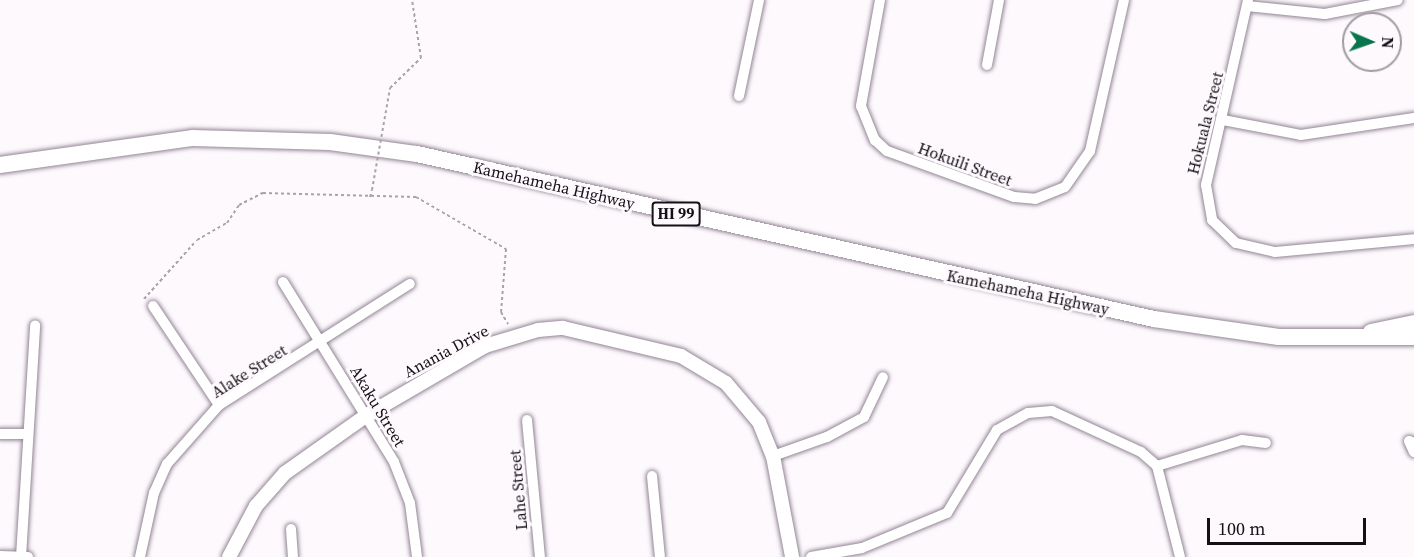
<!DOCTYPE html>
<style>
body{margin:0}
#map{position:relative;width:1414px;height:557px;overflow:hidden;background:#fdf9fd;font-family:"Source Serif 4",serif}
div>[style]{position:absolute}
.path>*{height:2px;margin-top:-1px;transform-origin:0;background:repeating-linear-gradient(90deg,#a7a3a7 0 3px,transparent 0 6px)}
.roads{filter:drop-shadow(0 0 2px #938595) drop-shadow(0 0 2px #938595)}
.street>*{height:10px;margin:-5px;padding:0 5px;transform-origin:5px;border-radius:5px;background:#fff}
.secondary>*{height:14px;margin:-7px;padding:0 7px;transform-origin:7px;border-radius:7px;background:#fff}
.primary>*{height:16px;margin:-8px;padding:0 8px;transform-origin:8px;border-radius:8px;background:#fff}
.path-bridge>*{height:2px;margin-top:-1px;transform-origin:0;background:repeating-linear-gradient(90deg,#a7a3a7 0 3px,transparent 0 6px)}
span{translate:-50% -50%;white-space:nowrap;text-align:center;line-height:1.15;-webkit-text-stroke:6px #fdf9fd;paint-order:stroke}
.shield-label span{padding:2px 4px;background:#fdf9fd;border:2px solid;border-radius:4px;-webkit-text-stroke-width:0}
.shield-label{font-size:15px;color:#151016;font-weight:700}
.street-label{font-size:16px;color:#151016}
.north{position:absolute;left:1342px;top:12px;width:60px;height:60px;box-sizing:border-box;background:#fdf9fd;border:2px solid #a09ca1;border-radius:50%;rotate:92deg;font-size:16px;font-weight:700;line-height:24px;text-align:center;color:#151016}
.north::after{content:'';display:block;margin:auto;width:21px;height:27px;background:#09754e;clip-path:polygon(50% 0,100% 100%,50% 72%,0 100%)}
.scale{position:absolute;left:1207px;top:518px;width:159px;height:27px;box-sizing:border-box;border:3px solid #151016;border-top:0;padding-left:8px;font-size:18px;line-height:21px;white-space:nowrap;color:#151016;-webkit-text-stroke:4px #fdf9fd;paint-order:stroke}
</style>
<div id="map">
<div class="path">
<div style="left:390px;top:88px;width:43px;rotate:-44.1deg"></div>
<div style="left:421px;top:58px;width:59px;rotate:-98.8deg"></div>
<div style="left:370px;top:197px;width:7px;rotate:-74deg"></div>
<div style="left:144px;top:299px;width:79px;rotate:-48.1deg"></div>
<div style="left:197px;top:240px;width:34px;rotate:-30deg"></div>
<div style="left:227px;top:223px;width:22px;rotate:-56deg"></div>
<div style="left:239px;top:205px;width:27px;rotate:-27deg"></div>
<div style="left:263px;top:193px;width:153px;rotate:1.5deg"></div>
<div style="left:416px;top:197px;width:104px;rotate:30deg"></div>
<div style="left:506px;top:249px;width:63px;rotate:94.5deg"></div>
<div style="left:501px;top:312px;width:14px;rotate:60deg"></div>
</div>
<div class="roads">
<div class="street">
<div style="left:880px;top:0;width:108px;rotate:100.2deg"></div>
<div style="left:861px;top:106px;width:37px;rotate:68deg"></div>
<div style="left:875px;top:140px;width:16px;rotate:43deg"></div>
<div style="left:887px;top:151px;width:135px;rotate:19.9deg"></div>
<div style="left:1014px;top:197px;width:21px;rotate:5deg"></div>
<div style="left:1035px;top:199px;width:32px;rotate:-22deg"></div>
<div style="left:1065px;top:187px;width:44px;rotate:-55.2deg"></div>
<div style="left:1090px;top:151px;width:155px;rotate:-77.3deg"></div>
<div style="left:1248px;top:0;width:190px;rotate:102.8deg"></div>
<div style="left:1206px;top:185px;width:36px;rotate:80deg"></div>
<div style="left:1212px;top:220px;width:33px;rotate:44deg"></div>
<div style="left:1236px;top:243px;width:40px;rotate:13deg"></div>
<div style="left:1275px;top:252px;width:140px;rotate:-5.3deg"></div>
<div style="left:1247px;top:6px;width:78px;rotate:5.9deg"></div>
<div style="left:1325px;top:14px;width:74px;rotate:-10.9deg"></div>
<div style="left:987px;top:65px;width:66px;rotate:-79.5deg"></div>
<div style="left:739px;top:96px;width:98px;rotate:-78.2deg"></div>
<div style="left:1223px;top:120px;width:79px;rotate:10.9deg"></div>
<div style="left:1301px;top:135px;width:114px;rotate:-8.6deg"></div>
<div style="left:283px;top:282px;width:211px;rotate:58.3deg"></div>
<div style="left:394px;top:462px;width:44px;rotate:68.7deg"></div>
<div style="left:410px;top:503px;width:54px;rotate:82.6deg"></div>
<div style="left:153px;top:306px;width:119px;rotate:56.3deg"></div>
<div style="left:527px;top:420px;width:138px;rotate:84.6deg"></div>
<div style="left:0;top:434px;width:28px"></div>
<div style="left:1414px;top:443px;width:5px;rotate:-158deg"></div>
<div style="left:1409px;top:441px;width:12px;rotate:66deg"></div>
<div style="left:773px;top:456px;width:57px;rotate:-19.4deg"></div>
<div style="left:827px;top:437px;width:42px;rotate:-28.4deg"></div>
<div style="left:864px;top:417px;width:44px;rotate:-64.6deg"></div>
<div style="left:1157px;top:466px;width:89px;rotate:-17deg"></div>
<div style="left:1242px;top:440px;width:24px;rotate:7deg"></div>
<div style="left:652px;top:476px;width:81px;rotate:84.4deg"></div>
<div style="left:291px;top:529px;width:28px;rotate:86deg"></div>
<div style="left:0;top:556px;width:28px;rotate:2deg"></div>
<div style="left:21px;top:557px;width:232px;rotate:-86.5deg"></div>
<div style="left:140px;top:557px;width:66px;rotate:-77.7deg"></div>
<div style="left:154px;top:493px;width:32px;rotate:-66deg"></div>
<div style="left:167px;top:464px;width:79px;rotate:-48.6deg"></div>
<div style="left:219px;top:405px;width:226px;rotate:-32.4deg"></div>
<div style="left:811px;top:557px;width:52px;rotate:-10deg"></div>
<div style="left:862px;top:548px;width:92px;rotate:-22.4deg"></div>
<div style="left:947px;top:513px;width:97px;rotate:-58.9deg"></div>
<div style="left:997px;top:430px;width:35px;rotate:-29deg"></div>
<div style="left:1028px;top:413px;width:24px;rotate:-5deg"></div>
<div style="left:1052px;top:411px;width:98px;rotate:24.7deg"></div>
<div style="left:1141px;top:452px;width:21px;rotate:41deg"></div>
<div style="left:1157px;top:466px;width:94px;rotate:75.8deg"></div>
</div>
<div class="secondary">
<div style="left:229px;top:557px;width:58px;rotate:-62.1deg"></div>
<div style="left:256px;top:506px;width:44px;rotate:-48.7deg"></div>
<div style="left:285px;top:473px;width:100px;rotate:-35.3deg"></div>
<div style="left:367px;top:415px;width:137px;rotate:-30.3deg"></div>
<div style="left:485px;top:346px;width:55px;rotate:-16.8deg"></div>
<div style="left:538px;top:330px;width:25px;rotate:-5deg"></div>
<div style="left:563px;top:328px;width:121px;rotate:13.3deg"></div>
<div style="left:681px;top:356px;width:52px;rotate:31deg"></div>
<div style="left:726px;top:383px;width:51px;rotate:49.8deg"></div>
<div style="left:759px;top:422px;width:37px;rotate:68deg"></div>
<div style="left:773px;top:456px;width:103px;rotate:79.3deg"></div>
</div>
<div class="primary">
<div style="left:0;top:165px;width:195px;rotate:-8deg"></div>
<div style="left:193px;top:138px;width:137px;rotate:1.7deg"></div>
<div style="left:330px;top:142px;width:88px;rotate:7.9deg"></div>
<div style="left:417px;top:154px;width:755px;rotate:12.62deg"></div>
<div style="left:1154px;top:319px;width:126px;rotate:8.2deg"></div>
<div style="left:1279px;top:337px;width:135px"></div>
<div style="left:1371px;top:332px;width:44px;rotate:-11.8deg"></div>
</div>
</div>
<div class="path-bridge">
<div style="left:372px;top:190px;width:104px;rotate:-80deg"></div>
</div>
<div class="shield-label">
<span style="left:676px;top:214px">HI 99</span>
</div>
<div class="street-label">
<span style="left:1205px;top:123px;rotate:-76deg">Hokuala Street</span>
<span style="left:965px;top:164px;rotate:20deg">Hokuili Street</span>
<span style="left:554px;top:185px;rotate:13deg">Kamehameha Highway</span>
<span style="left:1028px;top:292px;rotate:12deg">Kamehameha Highway</span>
<span style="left:446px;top:351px;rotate:-28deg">Anania Drive</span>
<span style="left:249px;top:371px;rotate:-32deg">Alake Street</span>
<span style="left:378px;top:406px;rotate:59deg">Akaku Street</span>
<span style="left:518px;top:490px;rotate:-95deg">Lahe Street</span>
</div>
<div class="north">N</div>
<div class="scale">100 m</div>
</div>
